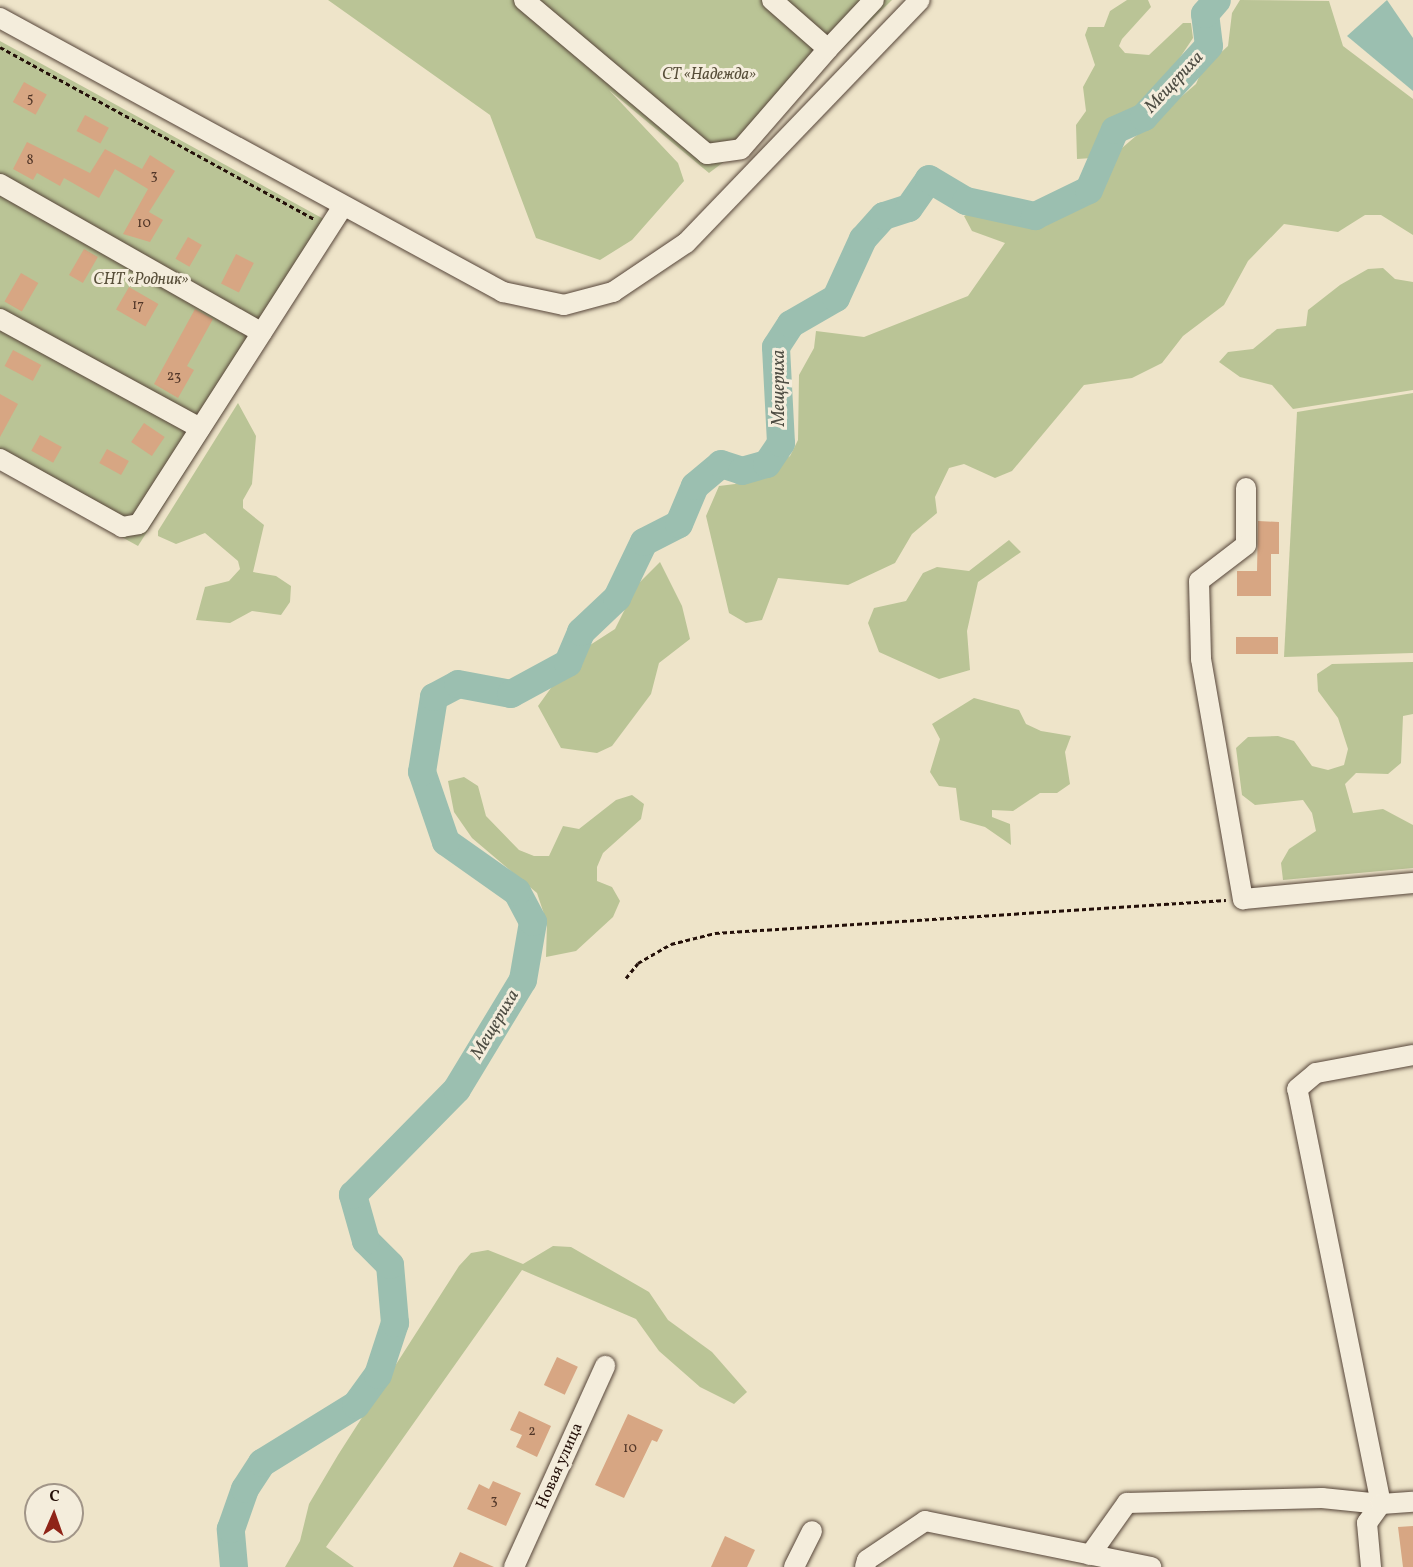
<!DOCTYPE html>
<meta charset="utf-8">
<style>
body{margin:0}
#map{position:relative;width:1413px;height:1567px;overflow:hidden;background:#eee4c9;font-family:Vollkorn,serif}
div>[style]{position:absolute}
.green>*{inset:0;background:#bac496}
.water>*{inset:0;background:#9bbfb0}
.river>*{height:28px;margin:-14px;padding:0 14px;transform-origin:14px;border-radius:14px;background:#9bbfb0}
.building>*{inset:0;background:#d7a683;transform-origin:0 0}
.path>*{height:3px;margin-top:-1.5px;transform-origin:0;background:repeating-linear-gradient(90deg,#241009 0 4.5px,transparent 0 7.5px)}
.roads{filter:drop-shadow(0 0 2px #564539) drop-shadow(0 0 2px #564539)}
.minor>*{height:20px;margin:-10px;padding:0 10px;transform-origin:10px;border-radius:10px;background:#f4eddc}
span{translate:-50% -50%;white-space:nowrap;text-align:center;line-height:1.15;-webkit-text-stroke:6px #f4eddc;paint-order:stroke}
.number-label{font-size:14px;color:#513628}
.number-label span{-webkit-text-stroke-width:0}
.park-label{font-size:16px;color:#584f3a;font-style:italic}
.street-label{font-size:16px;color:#241009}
.water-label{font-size:18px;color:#4e4d43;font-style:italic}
.north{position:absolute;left:24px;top:1483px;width:60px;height:60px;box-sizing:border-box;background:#f4eddc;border:2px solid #a19588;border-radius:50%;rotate:2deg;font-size:16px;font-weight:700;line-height:24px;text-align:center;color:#241009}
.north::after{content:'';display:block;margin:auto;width:21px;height:27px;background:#8f2418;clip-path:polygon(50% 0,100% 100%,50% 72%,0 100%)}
</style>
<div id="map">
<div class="green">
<div style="clip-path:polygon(328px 0,892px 0,741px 149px,709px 173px,609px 90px,678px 163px,684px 181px,632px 240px,600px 260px,536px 238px,490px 115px)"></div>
<div style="clip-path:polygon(1127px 0,1148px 0,1151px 7px,1122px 39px,1119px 46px,1125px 53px,1149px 55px,1183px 23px,1191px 23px,1193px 38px,1157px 92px,1111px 123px,1092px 158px,1077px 159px,1076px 125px,1086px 111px,1083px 87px,1095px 65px,1085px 35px,1088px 27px,1104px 27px,1110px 11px)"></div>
<div style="clip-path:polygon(1240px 0,1329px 1px,1343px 46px,1413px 99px,1413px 235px,1381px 215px,1365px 215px,1338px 232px,1284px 224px,1248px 261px,1224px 305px,1183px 336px,1162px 363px,1132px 378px,1084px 385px,1012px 471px,995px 478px,964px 464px,949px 468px,935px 497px,937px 513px,912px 534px,895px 563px,848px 585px,778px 578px,762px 620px,746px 623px,729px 613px,706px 516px,719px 486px,751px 482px,790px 456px,798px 440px,799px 375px,814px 348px,816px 331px,864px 337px,968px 296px,1005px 243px,972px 231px,964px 216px,978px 209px,1040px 222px,1099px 193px,1122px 148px,1196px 84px,1202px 70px,1228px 46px,1232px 13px)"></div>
<div style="clip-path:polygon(0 41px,340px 228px,138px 546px,0 470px)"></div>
<div style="clip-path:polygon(1383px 268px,1395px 279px,1413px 282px,1413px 390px,1293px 409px,1272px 385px,1240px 377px,1219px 362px,1228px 352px,1253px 349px,1277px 329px,1306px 326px,1308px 310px,1340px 285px,1368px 269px)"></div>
<div style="clip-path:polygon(1413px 393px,1413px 653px,1284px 657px,1297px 412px)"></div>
<div style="clip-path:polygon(238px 403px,256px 436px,252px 484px,243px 500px,243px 508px,264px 525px,253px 572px,276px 576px,291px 586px,290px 602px,281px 615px,252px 611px,230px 623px,196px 620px,205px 587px,229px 581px,240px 569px,238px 561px,205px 533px,176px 544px,158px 536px,158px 531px)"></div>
<div style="clip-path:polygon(1009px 540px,1021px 552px,978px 582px,967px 631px,970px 670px,939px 679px,879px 652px,868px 623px,874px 608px,906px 601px,923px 573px,937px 567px,969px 571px)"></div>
<div style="clip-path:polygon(660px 562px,682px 606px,690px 639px,659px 663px,651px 694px,612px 746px,597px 753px,561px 748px,538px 706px,556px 681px,571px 676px,587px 647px,615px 629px,637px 585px)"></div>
<div style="clip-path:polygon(1413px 662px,1413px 714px,1403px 716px,1401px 763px,1388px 774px,1356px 773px,1345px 784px,1353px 813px,1383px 809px,1413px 825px,1413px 868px,1283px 880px,1281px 863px,1289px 849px,1316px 831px,1312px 813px,1303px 800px,1255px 805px,1242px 795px,1236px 748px,1248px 737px,1278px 736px,1294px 741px,1312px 766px,1328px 770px,1344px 765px,1348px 749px,1338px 718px,1318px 691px,1317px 674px,1332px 664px)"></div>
<div style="clip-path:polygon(974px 698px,1019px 710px,1026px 724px,1041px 731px,1071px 736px,1065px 752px,1070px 784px,1057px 793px,1040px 793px,1013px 811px,992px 810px,992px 817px,1010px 824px,1011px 845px,985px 827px,960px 820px,956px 788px,939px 786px,930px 772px,940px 739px,932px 724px)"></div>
<div style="clip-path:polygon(464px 777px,478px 786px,486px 816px,519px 850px,534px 856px,549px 856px,563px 826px,579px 829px,616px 800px,632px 795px,644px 804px,641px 819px,603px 853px,597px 867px,597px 881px,612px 887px,620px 901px,613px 917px,576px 951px,546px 957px,547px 923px,537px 893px,472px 838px,454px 812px,448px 781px)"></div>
<div style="clip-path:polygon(553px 1246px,571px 1247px,649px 1292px,668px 1320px,712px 1352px,747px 1392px,734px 1404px,700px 1387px,659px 1351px,636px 1319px,522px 1270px,326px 1547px,354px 1567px,285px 1567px,300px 1541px,309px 1504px,338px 1455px,459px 1266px,471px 1253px,488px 1250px,523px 1264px)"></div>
</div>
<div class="water">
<div style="clip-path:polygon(1387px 0,1413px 38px,1413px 91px,1347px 36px)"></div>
</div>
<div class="river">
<div style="left:234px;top:1567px;width:38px;rotate:-95deg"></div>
<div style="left:231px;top:1529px;width:42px;rotate:-70.7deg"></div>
<div style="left:245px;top:1489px;width:31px;rotate:-57deg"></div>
<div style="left:262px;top:1463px;width:110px;rotate:-31.7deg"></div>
<div style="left:356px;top:1405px;width:37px;rotate:-54deg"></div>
<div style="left:378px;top:1375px;width:55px;rotate:-71.9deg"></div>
<div style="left:395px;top:1323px;width:58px;rotate:-94.9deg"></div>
<div style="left:390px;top:1265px;width:34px;rotate:-135deg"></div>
<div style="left:366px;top:1241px;width:48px;rotate:-105.8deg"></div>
<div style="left:353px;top:1195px;width:148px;rotate:-45.5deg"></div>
<div style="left:457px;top:1089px;width:127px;rotate:-58.8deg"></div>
<div style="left:523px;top:980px;width:59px;rotate:-80.2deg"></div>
<div style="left:533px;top:922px;width:34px;rotate:-118deg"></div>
<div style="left:517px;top:892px;width:87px;rotate:-144.8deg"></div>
<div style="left:446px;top:842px;width:74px;rotate:-108.9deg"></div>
<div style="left:422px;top:772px;width:76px;rotate:-80.9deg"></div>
<div style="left:434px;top:697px;width:27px;rotate:-28deg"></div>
<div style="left:458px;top:684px;width:54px;rotate:10.7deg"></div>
<div style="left:511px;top:694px;width:65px;rotate:-28.5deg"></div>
<div style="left:568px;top:663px;width:34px;rotate:-67deg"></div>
<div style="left:581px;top:632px;width:50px;rotate:-43.4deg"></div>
<div style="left:617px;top:598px;width:62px;rotate:-64.3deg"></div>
<div style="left:644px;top:542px;width:39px;rotate:-27deg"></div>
<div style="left:679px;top:524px;width:41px;rotate:-67.2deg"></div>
<div style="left:695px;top:486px;width:34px;rotate:-40deg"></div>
<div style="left:721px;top:464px;width:22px;rotate:18deg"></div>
<div style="left:742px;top:471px;width:26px;rotate:-16deg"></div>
<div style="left:767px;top:464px;width:25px;rotate:-56deg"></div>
<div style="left:781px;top:443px;width:96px;rotate:-93deg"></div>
<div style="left:776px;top:347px;width:27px;rotate:-57deg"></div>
<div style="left:791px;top:324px;width:52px;rotate:-30deg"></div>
<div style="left:836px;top:298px;width:65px;rotate:-65.4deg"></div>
<div style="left:863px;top:239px;width:31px;rotate:-48deg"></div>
<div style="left:884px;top:216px;width:26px;rotate:-18deg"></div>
<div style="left:909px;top:208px;width:35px;rotate:-55deg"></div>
<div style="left:929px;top:179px;width:43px;rotate:30.7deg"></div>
<div style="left:966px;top:201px;width:71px;rotate:12.3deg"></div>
<div style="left:1035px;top:216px;width:60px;rotate:-25.7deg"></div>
<div style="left:1089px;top:190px;width:65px;rotate:-66.6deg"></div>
<div style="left:1115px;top:130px;width:32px;rotate:-24deg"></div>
<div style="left:1144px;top:117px;width:96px;rotate:-47.5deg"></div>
<div style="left:1209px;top:46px;width:32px;rotate:-97deg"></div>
<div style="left:1205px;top:14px;width:18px;rotate:-49deg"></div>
</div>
<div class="building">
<div style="left:24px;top:82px;width:26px;height:23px;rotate:29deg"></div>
<div style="left:85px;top:115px;width:27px;height:18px;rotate:28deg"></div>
<div style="clip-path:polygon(27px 142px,90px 173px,105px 149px,142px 169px,150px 155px,175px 171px,149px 212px,163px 220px,150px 242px,123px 234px,148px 189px,115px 169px,99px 198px,64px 178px,60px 186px,37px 173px,33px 180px,13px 169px)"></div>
<div style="left:188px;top:237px;width:16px;height:25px;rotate:30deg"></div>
<div style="left:84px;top:249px;width:16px;height:30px;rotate:30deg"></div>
<div style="left:236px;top:254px;width:20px;height:33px;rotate:27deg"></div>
<div style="left:21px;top:273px;width:20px;height:33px;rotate:30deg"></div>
<div style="left:129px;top:287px;width:34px;height:26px;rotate:30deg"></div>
<div style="clip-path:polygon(195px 309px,213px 319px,187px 366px,194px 370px,178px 398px,154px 384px)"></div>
<div style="left:13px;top:350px;width:32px;height:18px;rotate:28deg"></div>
<div style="clip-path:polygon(0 394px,18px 404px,0 437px)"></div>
<div style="left:144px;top:423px;width:25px;height:23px;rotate:34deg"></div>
<div style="left:40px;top:435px;width:25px;height:18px;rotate:29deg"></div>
<div style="left:107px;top:449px;width:25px;height:16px;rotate:29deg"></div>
<div style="clip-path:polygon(1258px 521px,1279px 522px,1279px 554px,1271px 554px,1271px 596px,1237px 596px,1237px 571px,1257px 571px)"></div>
<div style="left:1278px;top:637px;width:17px;height:42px;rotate:90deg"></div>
<div style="left:557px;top:1357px;width:23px;height:31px;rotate:25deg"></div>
<div style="clip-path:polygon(519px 1411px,551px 1426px,537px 1457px,516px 1447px,522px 1435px,510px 1430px)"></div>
<div style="clip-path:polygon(628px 1414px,663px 1430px,657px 1442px,652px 1440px,624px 1498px,595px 1485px)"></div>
<div style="clip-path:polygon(493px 1481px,521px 1493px,506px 1526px,467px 1509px,479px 1484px,489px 1489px)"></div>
<div style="clip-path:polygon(1413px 1526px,1413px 1567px,1403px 1567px,1398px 1527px)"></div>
<div style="clip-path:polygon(725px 1536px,755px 1550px,747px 1567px,711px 1567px)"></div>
<div style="clip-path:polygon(460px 1552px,494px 1567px,453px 1567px)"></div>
</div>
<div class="path">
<div style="left:0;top:47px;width:358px;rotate:28.7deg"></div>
<div style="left:626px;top:978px;width:19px;rotate:-51deg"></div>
<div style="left:638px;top:963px;width:38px;rotate:-30deg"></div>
<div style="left:671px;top:944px;width:45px;rotate:-14deg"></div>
<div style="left:715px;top:933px;width:512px;rotate:-3.69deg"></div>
</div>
<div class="roads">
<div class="minor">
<div style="left:524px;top:0;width:239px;rotate:40.1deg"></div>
<div style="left:707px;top:154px;width:34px;rotate:-8deg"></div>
<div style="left:741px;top:149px;width:133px;rotate:-49deg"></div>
<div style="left:772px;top:0;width:74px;rotate:41.2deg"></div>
<div style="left:828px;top:49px;width:67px;rotate:-46.8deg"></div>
<div style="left:0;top:18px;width:573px;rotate:28.58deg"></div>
<div style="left:503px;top:292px;width:62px;rotate:12deg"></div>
<div style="left:564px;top:305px;width:51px;rotate:-14.9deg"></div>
<div style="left:613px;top:292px;width:88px;rotate:-33.9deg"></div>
<div style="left:686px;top:243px;width:337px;rotate:-46.1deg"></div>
<div style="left:0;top:184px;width:301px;rotate:29.6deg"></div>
<div style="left:0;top:319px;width:228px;rotate:28.6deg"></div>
<div style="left:0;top:459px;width:140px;rotate:29.1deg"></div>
<div style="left:122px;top:527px;width:17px;rotate:-10deg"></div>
<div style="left:139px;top:524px;width:378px;rotate:-57.3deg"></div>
<div style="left:1246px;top:488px;width:57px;rotate:90deg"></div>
<div style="left:1246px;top:545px;width:59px;rotate:142.5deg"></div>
<div style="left:1199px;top:581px;width:78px;rotate:88.5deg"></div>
<div style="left:1201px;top:659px;width:244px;rotate:80.1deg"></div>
<div style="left:1243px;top:899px;width:171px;rotate:-5.4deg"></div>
<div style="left:1090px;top:1555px;width:64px;rotate:-54.6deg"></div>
<div style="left:1127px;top:1503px;width:195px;rotate:-1.5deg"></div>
<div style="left:1322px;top:1498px;width:59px;rotate:5.8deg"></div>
<div style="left:1381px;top:1504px;width:423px;rotate:-101.4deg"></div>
<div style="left:1297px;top:1089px;width:25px;rotate:-40deg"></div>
<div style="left:1316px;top:1073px;width:99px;rotate:-10.5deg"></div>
<div style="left:514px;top:1567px;width:221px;rotate:-65.6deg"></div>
<div style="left:794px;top:1567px;width:40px;rotate:-63.4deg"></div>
<div style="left:865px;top:1567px;width:7px;rotate:-74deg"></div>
<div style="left:867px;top:1560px;width:70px;rotate:-33.9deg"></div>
<div style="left:925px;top:1521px;width:231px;rotate:11.5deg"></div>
<div style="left:1371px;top:1567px;width:44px;rotate:-95.2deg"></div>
<div style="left:1367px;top:1523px;width:24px;rotate:-54deg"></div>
<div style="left:1381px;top:1504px;width:32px;rotate:-4deg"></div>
</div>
</div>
<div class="number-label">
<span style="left:30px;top:99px">5</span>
<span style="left:30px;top:161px">8</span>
<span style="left:154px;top:176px">3</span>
<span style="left:144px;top:224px">10</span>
<span style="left:138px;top:306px">17</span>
<span style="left:174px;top:377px">23</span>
<span style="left:532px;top:1432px">2</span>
<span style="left:630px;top:1449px">10</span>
<span style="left:494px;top:1501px">3</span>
</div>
<div class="park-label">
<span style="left:709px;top:75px">СТ «Надежда»</span>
<span style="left:141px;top:280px">СНТ «Родник»</span>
</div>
<div class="street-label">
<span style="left:560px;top:1466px;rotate:-66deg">Новая улица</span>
</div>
<div class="water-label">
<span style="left:1175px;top:83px;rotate:-47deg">Мещериха</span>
<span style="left:780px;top:388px;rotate:-90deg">Мещериха</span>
<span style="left:496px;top:1025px;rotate:-59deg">Мещериха</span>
</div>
<div class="north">С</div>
</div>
